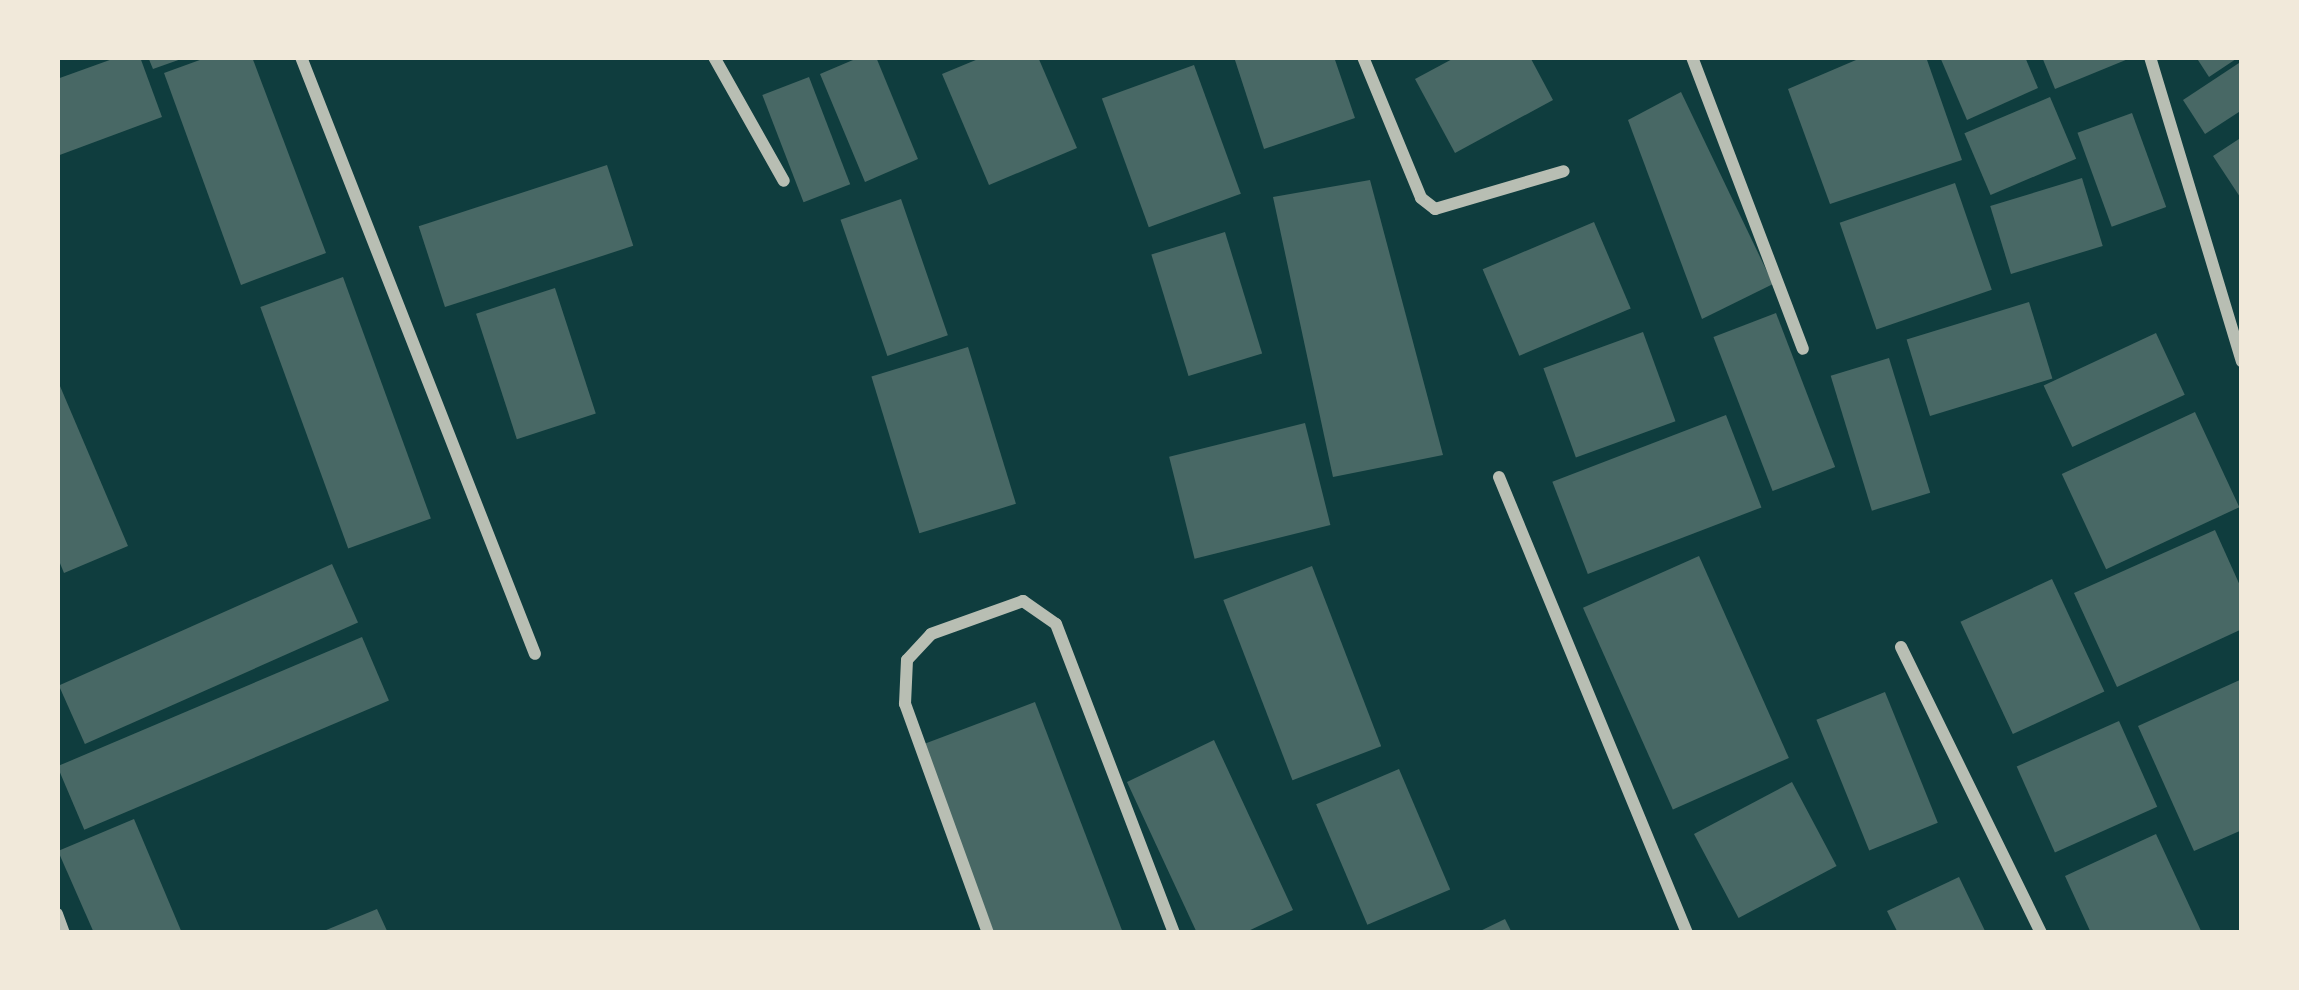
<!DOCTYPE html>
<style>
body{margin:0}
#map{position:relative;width:2299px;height:990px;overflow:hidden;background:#0f3d3e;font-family:Arial,sans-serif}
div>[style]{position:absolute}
.building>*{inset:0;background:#486865;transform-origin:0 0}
.minor>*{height:12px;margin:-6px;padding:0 6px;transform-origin:6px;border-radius:6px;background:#b8beb3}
span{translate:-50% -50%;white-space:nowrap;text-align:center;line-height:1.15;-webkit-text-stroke:12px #f1e9da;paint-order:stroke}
.frame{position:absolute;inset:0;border:60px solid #f1e9da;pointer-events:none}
</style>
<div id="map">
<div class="building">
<div style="clip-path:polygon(118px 57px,140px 57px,162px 117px,57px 156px,57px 79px)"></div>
<div style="clip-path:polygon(148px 57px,184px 57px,184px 58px,153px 69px)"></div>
<div style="clip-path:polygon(208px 57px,252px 57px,326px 253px,241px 285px,164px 73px)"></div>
<div style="clip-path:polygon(860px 57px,876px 57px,918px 159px,865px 182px,820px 74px)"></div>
<div style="clip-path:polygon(983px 57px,1038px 57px,1077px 148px,989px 185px,942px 74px)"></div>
<div style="clip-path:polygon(1234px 57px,1334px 57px,1355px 118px,1264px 149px)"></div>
<div style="clip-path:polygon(1456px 57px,1530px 57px,1553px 100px,1455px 153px,1415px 79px)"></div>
<div style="clip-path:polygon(1863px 57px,1926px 57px,1962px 160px,1830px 204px,1788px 89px)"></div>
<div style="clip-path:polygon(1940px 57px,2025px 57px,2038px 88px,1967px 120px)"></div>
<div style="clip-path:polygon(2042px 57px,2133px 57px,2055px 89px)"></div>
<div style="clip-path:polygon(2196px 57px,2239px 57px,2209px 77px)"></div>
<div style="clip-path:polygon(2242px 61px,2242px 110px,2205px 134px,2183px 100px)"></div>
<div style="left:1194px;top:65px;width:137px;height:98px;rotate:70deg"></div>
<div style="left:809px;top:77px;width:115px;height:50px;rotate:69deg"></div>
<div style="clip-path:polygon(1681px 92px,1773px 284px,1702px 319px,1628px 120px)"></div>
<div style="left:2050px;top:97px;width:67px;height:93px;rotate:67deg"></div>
<div style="left:2132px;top:113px;width:100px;height:58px;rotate:70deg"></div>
<div style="clip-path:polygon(2242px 137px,2242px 200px,2213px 156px)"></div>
<div style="left:607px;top:165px;width:85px;height:198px;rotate:72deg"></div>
<div style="left:2082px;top:178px;width:71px;height:96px;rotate:73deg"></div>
<div style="clip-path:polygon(1370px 180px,1443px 455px,1333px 477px,1273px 197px)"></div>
<div style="left:1955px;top:183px;width:113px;height:122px;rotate:71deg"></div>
<div style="left:901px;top:199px;width:144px;height:64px;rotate:71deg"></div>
<div style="left:1594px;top:222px;width:94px;height:121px;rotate:67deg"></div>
<div style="left:1225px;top:232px;width:127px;height:77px;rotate:73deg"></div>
<div style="left:343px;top:277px;width:257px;height:88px;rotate:70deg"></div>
<div style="left:555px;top:288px;width:132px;height:83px;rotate:72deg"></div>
<div style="left:2029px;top:302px;width:80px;height:128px;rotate:73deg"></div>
<div style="left:1776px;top:313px;width:165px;height:67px;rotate:69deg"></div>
<div style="left:1643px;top:332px;width:95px;height:106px;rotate:70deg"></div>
<div style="left:2156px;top:333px;width:68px;height:124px;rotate:65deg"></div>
<div style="left:968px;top:347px;width:164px;height:101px;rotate:73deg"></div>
<div style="left:1889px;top:358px;width:141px;height:61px;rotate:73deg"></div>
<div style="clip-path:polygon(57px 379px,128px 546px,64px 573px,57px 556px)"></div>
<div style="left:2195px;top:412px;width:105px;height:147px;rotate:65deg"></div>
<div style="left:1726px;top:415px;width:99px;height:186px;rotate:69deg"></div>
<div style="left:1305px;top:423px;width:105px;height:140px;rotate:76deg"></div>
<div style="clip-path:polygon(2215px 530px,2242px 590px,2242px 629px,2117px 687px,2074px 593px)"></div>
<div style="left:1699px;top:556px;width:221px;height:127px;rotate:66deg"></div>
<div style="left:332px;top:564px;width:64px;height:299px;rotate:66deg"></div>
<div style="left:1312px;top:566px;width:193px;height:95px;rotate:69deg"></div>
<div style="left:2052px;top:579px;width:124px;height:101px;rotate:65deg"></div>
<div style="left:362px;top:637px;width:69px;height:331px;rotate:67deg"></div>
<div style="clip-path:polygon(2242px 679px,2242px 830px,2194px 851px,2138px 726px)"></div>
<div style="left:1885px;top:692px;width:141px;height:74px;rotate:68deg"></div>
<div style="clip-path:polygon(1035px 702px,1123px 933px,994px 933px,924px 744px)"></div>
<div style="left:2119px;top:721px;width:94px;height:112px;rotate:66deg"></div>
<div style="clip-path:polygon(1214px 740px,1293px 910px,1244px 933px,1197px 933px,1127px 782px)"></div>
<div style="left:1399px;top:769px;width:131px;height:90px;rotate:67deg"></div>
<div style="left:1792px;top:782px;width:95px;height:111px;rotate:62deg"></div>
<div style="clip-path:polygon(134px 819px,182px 933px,94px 933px,58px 851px)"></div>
<div style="clip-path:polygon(2156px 834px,2202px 933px,2091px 933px,2065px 876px)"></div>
<div style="clip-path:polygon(1959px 877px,1986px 933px,1898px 933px,1887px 911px)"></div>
<div style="clip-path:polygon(377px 909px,388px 933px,319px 933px)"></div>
<div style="clip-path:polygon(1505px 919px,1512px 933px,1476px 933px)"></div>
</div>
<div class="minor">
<div style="left:301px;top:57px;width:641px;rotate:68.6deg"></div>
<div style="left:714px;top:57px;width:142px;rotate:60.6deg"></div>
<div style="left:1363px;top:57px;width:152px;rotate:67.6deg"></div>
<div style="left:1421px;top:198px;width:18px;rotate:38deg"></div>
<div style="left:1435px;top:209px;width:134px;rotate:-16.4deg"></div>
<div style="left:1692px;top:57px;width:312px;rotate:69.2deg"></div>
<div style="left:2150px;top:57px;width:318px;rotate:73.2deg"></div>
<div style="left:1499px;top:477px;width:493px;rotate:67.6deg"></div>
<div style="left:1901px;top:647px;width:318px;rotate:63.9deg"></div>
<div style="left:57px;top:914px;width:20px;rotate:70deg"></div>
<div style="left:988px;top:933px;width:244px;rotate:-109.9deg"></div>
<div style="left:905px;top:704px;width:44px;rotate:-87.4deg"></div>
<div style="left:907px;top:660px;width:35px;rotate:-47deg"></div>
<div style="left:931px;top:634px;width:98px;rotate:-19.7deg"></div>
<div style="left:1023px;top:601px;width:40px;rotate:34.9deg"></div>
<div style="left:1056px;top:624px;width:331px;rotate:69.1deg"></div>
</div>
<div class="frame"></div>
</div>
